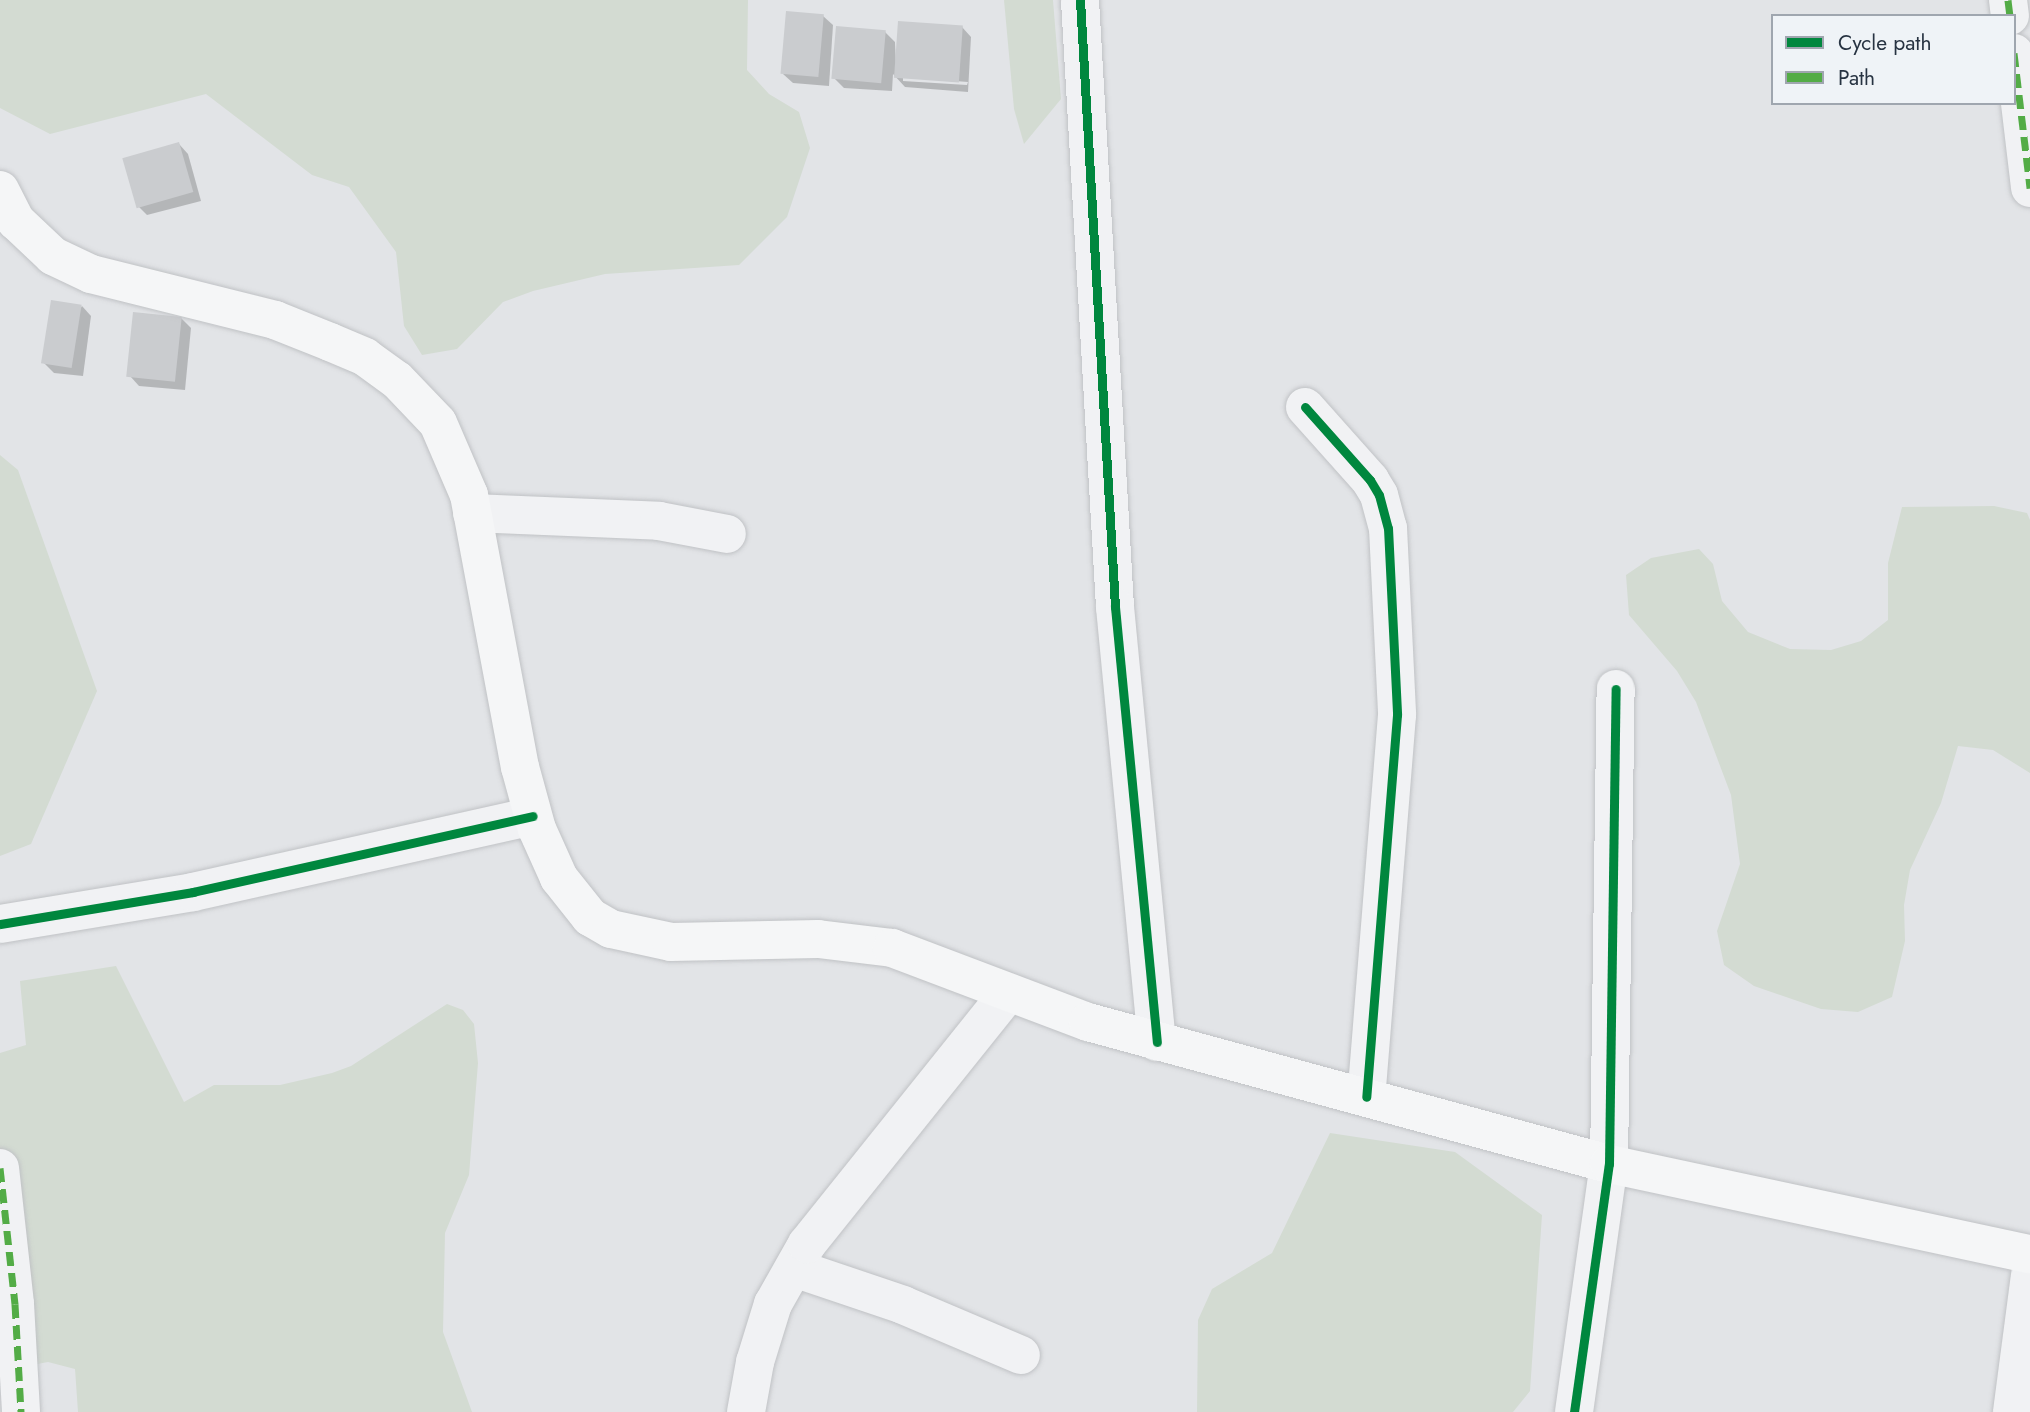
<!DOCTYPE html>
<style>
body{margin:0}
#map{position:relative;width:2030px;height:1412px;overflow:hidden;background:#e2e4e7;font-family:Jost,sans-serif}
div>[style]{position:absolute}
.green>*{inset:0;background:#d3dbd2}
.shadow>*{inset:0;background:#0003}
.building>*{inset:0;background:#cacccf;transform-origin:0 0}
.roads{filter:drop-shadow(0 0 2px #c0c2c5) drop-shadow(0 0 2px #c0c2c5)}
.minor>*{height:38px;margin:-19px;padding:0 19px;transform-origin:19px;border-radius:19px;background:#f1f2f4}
.major>*{height:38px;margin:-19px;padding:0 19px;transform-origin:19px;border-radius:19px;background:#f5f6f7}
.quiet>*{height:7px;margin-top:-3.5px;transform-origin:0;background:repeating-linear-gradient(90deg,#53ac46 0 14px,transparent 0 21px)}
.cycleway>*{height:9px;margin:-4.5px;padding:0 4.5px;transform-origin:4.5px;border-radius:4.5px;background:#00873e}
span{translate:-50% -50%;white-space:nowrap;text-align:center;line-height:1.15;-webkit-text-stroke:5px #eff3f7;paint-order:stroke}
.legend{position:absolute;left:1771px;top:14px;width:245px;height:91px;box-sizing:border-box;background:#eff3f7;border:2px solid #9fa6af;margin:0;padding:9px 12px;list-style:none;font-size:21px;color:#273342}
.legend li{display:flex;align-items:center;gap:14px;height:35px}
.legend b{width:35px;border:2px solid #9fa6af}
</style>
<div id="map">
<div class="green">
<div style="clip-path:polygon(0 0,748px 0,747px 70px,769px 94px,799px 112px,810px 148px,787px 217px,739px 265px,605px 274px,533px 291px,503px 302px,457px 349px,422px 355px,404px 326px,396px 252px,349px 187px,312px 175px,206px 94px,50px 134px,0 108px)"></div>
<div style="clip-path:polygon(1004px 0,1053px 0,1061px 99px,1024px 144px,1014px 109px)"></div>
<div style="clip-path:polygon(0 455px,18px 470px,97px 691px,31px 844px,0 856px)"></div>
<div style="clip-path:polygon(1994px 506px,2027px 513px,2030px 520px,2030px 773px,1993px 750px,1958px 746px,1941px 803px,1910px 870px,1904px 905px,1905px 941px,1892px 997px,1858px 1012px,1821px 1009px,1754px 986px,1724px 965px,1717px 931px,1740px 864px,1731px 795px,1696px 702px,1677px 671px,1629px 615px,1626px 575px,1651px 558px,1699px 549px,1713px 564px,1722px 601px,1748px 632px,1790px 649px,1831px 650px,1861px 641px,1888px 620px,1888px 563px,1902px 507px)"></div>
<div style="clip-path:polygon(116px 966px,184px 1102px,214px 1085px,280px 1085px,332px 1073px,351px 1066px,447px 1004px,463px 1010px,474px 1024px,478px 1063px,469px 1175px,445px 1233px,443px 1332px,472px 1412px,78px 1412px,75px 1369px,48px 1362px,0 1371px,0 1053px,26px 1045px,20px 981px)"></div>
<div style="clip-path:polygon(1330px 1133px,1455px 1152px,1542px 1215px,1530px 1391px,1513px 1412px,1197px 1412px,1198px 1320px,1212px 1289px,1272px 1253px)"></div>
</div>
<div class="shadow">
<div style="clip-path:polygon(823px 16px,833px 25px,829px 86px,793px 83px,783px 74px)"></div>
<div style="clip-path:polygon(evenodd,962px 27px,971px 37px,968px 92px,905px 87px,893px 74px,892px 91px,844px 88px,834px 78px,885px 32px,895px 42px,896px 67px,962px 27px,903px 77px,968px 82px,967px 85px,903px 81px,903px 77px)"></div>
<div style="clip-path:polygon(179px 144px,188px 154px,201px 201px,147px 215px,138px 206px)"></div>
<div style="clip-path:polygon(82px 306px,91px 316px,83px 376px,54px 373px,44px 363px)"></div>
<div style="clip-path:polygon(181px 318px,191px 328px,185px 390px,139px 386px,130px 376px)"></div>
</div>
<div class="building">
<div style="left:786px;top:11px;width:38px;height:63px;rotate:5deg"></div>
<div style="left:898px;top:21px;width:65px;height:57px;rotate:4deg"></div>
<div style="left:836px;top:26px;width:50px;height:53px;rotate:5deg"></div>
<div style="left:179px;top:142px;width:52px;height:59px;rotate:74deg"></div>
<div style="left:51px;top:300px;width:31px;height:64px;rotate:9deg"></div>
<div style="left:133px;top:312px;width:49px;height:65px;rotate:6deg"></div>
</div>
<div class="roads">
<div class="minor">
<div style="left:1080px;top:0;width:608px;rotate:86.7deg"></div>
<div style="left:1115px;top:607px;width:437px;rotate:84.5deg"></div>
<div style="left:2008px;top:0;width:16px;rotate:83deg"></div>
<div style="left:2014px;top:53px;width:136px;rotate:83.2deg"></div>
<div style="left:1305px;top:407px;width:98px;rotate:48.3deg"></div>
<div style="left:1370px;top:480px;width:17px;rotate:59deg"></div>
<div style="left:1379px;top:495px;width:34px;rotate:75deg"></div>
<div style="left:1388px;top:528px;width:187px;rotate:87.2deg"></div>
<div style="left:1397px;top:715px;width:383px;rotate:94.6deg"></div>
<div style="left:472px;top:513px;width:187px;rotate:2.4deg"></div>
<div style="left:659px;top:521px;width:69px;rotate:10.8deg"></div>
<div style="left:0;top:924px;width:196px;rotate:-9.4deg"></div>
<div style="left:193px;top:892px;width:348px;rotate:-12.6deg"></div>
<div style="left:0;top:1168px;width:137px;rotate:83.7deg"></div>
<div style="left:15px;top:1304px;width:108px;rotate:86.8deg"></div>
<div style="left:794px;top:1268px;width:115px;rotate:18.7deg"></div>
<div style="left:903px;top:1305px;width:128px;rotate:23deg"></div>
<div style="left:746px;top:1412px;width:51px;rotate:-79.8deg"></div>
<div style="left:755px;top:1362px;width:61px;rotate:-72.8deg"></div>
<div style="left:773px;top:1304px;width:69px;rotate:-60.5deg"></div>
<div style="left:807px;top:1244px;width:322px;rotate:-51.3deg"></div>
<div style="left:1574px;top:1412px;width:250px;rotate:-82deg"></div>
<div style="left:1609px;top:1164px;width:475px;rotate:-89.2deg"></div>
<div style="left:2012px;top:1412px;width:137px;rotate:-82.5deg"></div>
</div>
<div class="major">
<div style="left:0;top:190px;width:35px;rotate:63deg"></div>
<div style="left:16px;top:221px;width:51px;rotate:43.4deg"></div>
<div style="left:53px;top:256px;width:42px;rotate:25.3deg"></div>
<div style="left:91px;top:274px;width:190px;rotate:14deg"></div>
<div style="left:275px;top:320px;width:59px;rotate:21.8deg"></div>
<div style="left:330px;top:342px;width:38px;rotate:23deg"></div>
<div style="left:365px;top:357px;width:39px;rotate:36deg"></div>
<div style="left:397px;top:380px;width:59px;rotate:46.4deg"></div>
<div style="left:438px;top:423px;width:78px;rotate:66.7deg"></div>
<div style="left:469px;top:495px;width:277px;rotate:79.4deg"></div>
<div style="left:520px;top:767px;width:64px;rotate:74.7deg"></div>
<div style="left:537px;top:829px;width:54px;rotate:65.8deg"></div>
<div style="left:559px;top:878px;width:50px;rotate:51.5deg"></div>
<div style="left:590px;top:917px;width:24px;rotate:30deg"></div>
<div style="left:611px;top:929px;width:61px;rotate:12.2deg"></div>
<div style="left:671px;top:942px;width:147px;rotate:-1.2deg"></div>
<div style="left:818px;top:939px;width:75px;rotate:6.9deg"></div>
<div style="left:892px;top:948px;width:210px;rotate:20.7deg"></div>
<div style="left:1088px;top:1022px;width:540px;rotate:15.25deg"></div>
<div style="left:1609px;top:1164px;width:431px;rotate:12.1deg"></div>
</div>
</div>
<div class="quiet">
<div style="left:2008px;top:0;width:16px;rotate:83deg"></div>
<div style="left:2014px;top:53px;width:136px;rotate:83.2deg"></div>
<div style="left:0;top:1168px;width:137px;rotate:83.7deg"></div>
<div style="left:15px;top:1304px;width:108px;rotate:86.8deg"></div>
</div>
<div class="cycleway">
<div style="left:1080px;top:0;width:608px;rotate:86.7deg"></div>
<div style="left:1115px;top:607px;width:437px;rotate:84.5deg"></div>
<div style="left:1305px;top:407px;width:98px;rotate:48.3deg"></div>
<div style="left:1370px;top:480px;width:17px;rotate:59deg"></div>
<div style="left:1379px;top:495px;width:34px;rotate:75deg"></div>
<div style="left:1388px;top:528px;width:187px;rotate:87.2deg"></div>
<div style="left:1397px;top:715px;width:383px;rotate:94.6deg"></div>
<div style="left:0;top:924px;width:196px;rotate:-9.4deg"></div>
<div style="left:193px;top:892px;width:348px;rotate:-12.6deg"></div>
<div style="left:1574px;top:1412px;width:250px;rotate:-82deg"></div>
<div style="left:1609px;top:1164px;width:475px;rotate:-89.2deg"></div>
</div>
<ul class="legend">
<li><b style="height:9px;background:#00873e"></b>Cycle path</li>
<li><b style="height:9px;background:#53ac46"></b>Path</li>
</ul>
</div>
